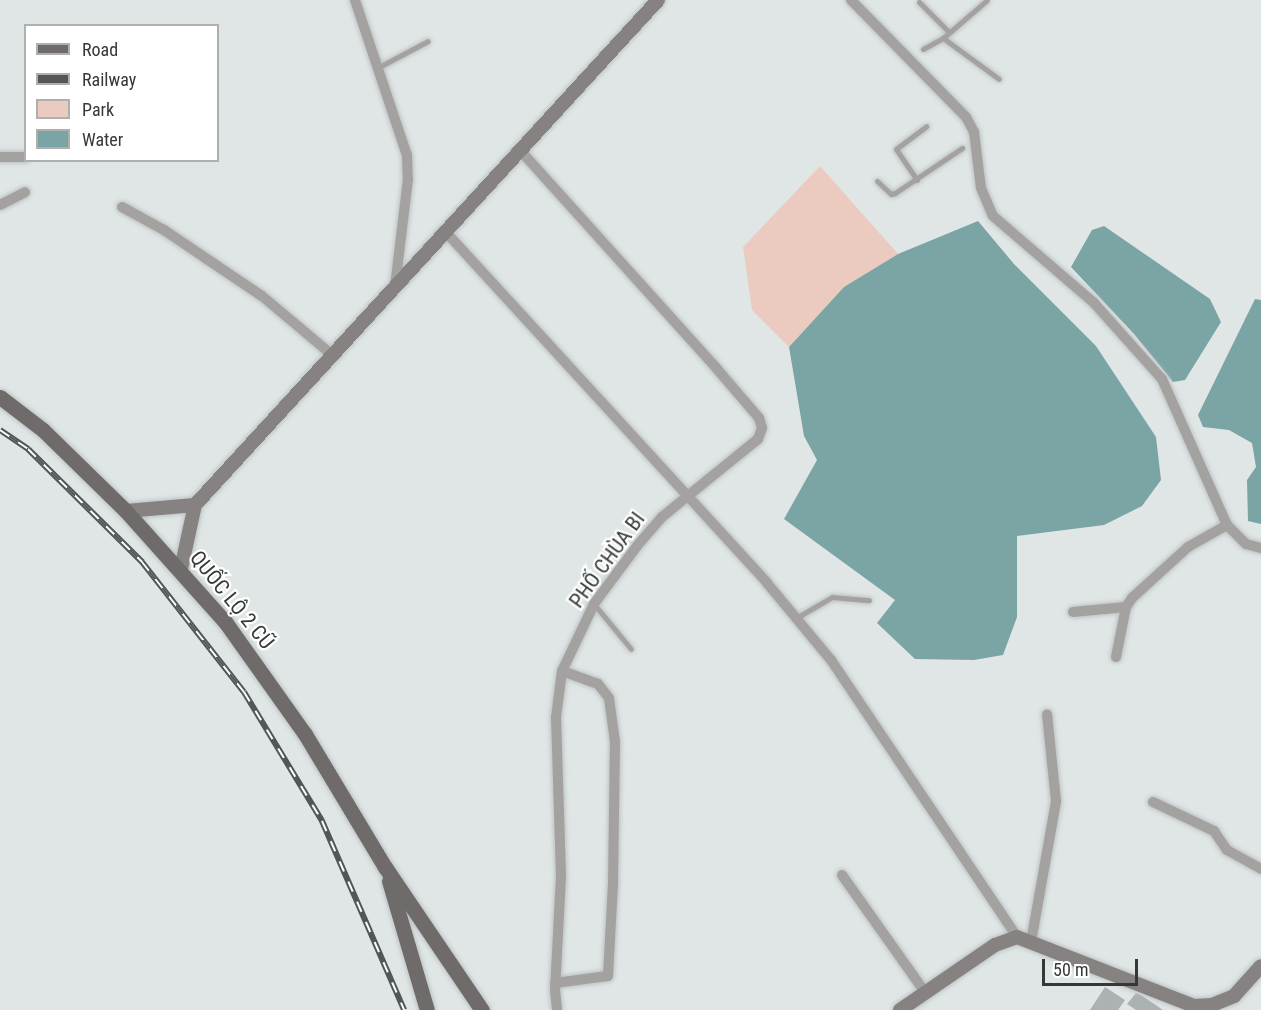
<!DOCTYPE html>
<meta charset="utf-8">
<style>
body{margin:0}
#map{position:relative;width:1261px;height:1010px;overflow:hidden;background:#e0e6e6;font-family:"Roboto Condensed",sans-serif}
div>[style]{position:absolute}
.green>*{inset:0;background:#ebcbc0}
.water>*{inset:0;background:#7ba4a5}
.building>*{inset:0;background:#acb1b1}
.roads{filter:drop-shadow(0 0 2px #bec3c3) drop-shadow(0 0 2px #bec3c3)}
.lane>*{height:5px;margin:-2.5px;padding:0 2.5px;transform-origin:2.5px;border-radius:2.5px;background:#a4a2a1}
.street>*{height:10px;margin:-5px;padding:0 5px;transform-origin:5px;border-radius:5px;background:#a4a2a1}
.secondary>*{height:14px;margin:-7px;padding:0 7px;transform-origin:7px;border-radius:7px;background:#858281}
.primary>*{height:15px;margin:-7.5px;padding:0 7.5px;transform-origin:7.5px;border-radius:7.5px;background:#6f6b6a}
.rail>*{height:6px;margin-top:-3px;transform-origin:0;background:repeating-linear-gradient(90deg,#fff 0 11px,#535656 0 22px);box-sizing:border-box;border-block:2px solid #535656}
span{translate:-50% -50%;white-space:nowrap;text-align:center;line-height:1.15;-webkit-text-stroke:4.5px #fff;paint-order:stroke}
.street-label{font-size:21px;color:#363838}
.legend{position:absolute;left:24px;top:24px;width:195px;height:138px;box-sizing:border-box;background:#fff;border:2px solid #afafaf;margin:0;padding:8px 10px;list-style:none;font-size:18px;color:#363838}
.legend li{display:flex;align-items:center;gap:12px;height:30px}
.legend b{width:30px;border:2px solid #afafaf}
.scale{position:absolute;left:1042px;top:959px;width:96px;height:27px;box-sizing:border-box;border:3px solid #363838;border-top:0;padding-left:8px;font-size:18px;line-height:21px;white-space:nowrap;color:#363838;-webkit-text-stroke:4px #fff;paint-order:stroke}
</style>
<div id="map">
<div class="green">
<div style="clip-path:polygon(820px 166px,898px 254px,844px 287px,789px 347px,752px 310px,743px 247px)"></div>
</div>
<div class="water">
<div style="clip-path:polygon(978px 221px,1014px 264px,1096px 346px,1156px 437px,1161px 480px,1142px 506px,1104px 525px,1017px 536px,1017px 617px,1003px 655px,974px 660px,915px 659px,877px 623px,895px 600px,784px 519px,817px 460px,804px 436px,789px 347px,844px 287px,898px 254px)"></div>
<div style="clip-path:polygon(1104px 226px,1210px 299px,1221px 322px,1185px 380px,1173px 382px,1134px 334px,1071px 267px,1092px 230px)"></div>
<div style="clip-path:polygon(1255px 299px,1261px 300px,1261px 524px,1248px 521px,1247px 480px,1256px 467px,1252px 443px,1229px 430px,1203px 427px,1198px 415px)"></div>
</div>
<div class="building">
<div style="clip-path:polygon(1105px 987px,1125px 1000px,1118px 1010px,1090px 1010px)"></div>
<div style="clip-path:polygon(1136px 993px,1141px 995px,1163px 1010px,1136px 1010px,1127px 1004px)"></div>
</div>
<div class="roads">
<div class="lane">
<div style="left:919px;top:2px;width:42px;rotate:45deg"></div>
<div style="left:943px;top:38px;width:69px;rotate:36.2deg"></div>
<div style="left:923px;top:49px;width:23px;rotate:-29deg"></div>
<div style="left:943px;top:38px;width:58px;rotate:-40.8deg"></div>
<div style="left:379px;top:67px;width:55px;rotate:-28deg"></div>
<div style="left:917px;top:180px;width:37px;rotate:-124deg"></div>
<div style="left:896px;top:149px;width:38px;rotate:-37deg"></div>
<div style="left:877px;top:181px;width:19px;rotate:43deg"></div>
<div style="left:891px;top:194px;width:4px;rotate:-14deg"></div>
<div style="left:895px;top:193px;width:81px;rotate:-33.9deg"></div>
<div style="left:594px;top:604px;width:58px;rotate:50.6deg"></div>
<div style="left:796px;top:618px;width:42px;rotate:-30.3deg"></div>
<div style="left:832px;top:597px;width:37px;rotate:5deg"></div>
</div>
<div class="street">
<div style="left:355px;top:0;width:163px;rotate:71.5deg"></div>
<div style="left:407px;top:155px;width:24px;rotate:88deg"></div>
<div style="left:408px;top:179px;width:108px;rotate:96.9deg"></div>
<div style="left:851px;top:0;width:164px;rotate:45.5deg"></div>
<div style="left:966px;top:117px;width:17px;rotate:62deg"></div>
<div style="left:974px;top:132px;width:56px;rotate:82.9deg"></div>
<div style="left:981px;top:188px;width:30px;rotate:67deg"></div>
<div style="left:993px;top:216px;width:133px;rotate:40.7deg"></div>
<div style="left:1094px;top:303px;width:102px;rotate:48.2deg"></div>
<div style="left:1162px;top:379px;width:160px;rotate:66deg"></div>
<div style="left:1227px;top:525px;width:27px;rotate:45deg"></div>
<div style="left:1246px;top:544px;width:16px;rotate:15deg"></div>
<div style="left:520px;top:150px;width:295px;rotate:48deg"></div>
<div style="left:717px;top:369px;width:65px;rotate:49.4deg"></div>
<div style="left:759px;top:418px;width:10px;rotate:73deg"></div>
<div style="left:762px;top:428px;width:12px;rotate:110deg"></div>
<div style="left:758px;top:439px;width:124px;rotate:140.9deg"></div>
<div style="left:662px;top:517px;width:38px;rotate:131deg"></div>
<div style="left:637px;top:546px;width:72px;rotate:126.6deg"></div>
<div style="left:594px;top:604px;width:74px;rotate:115.5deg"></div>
<div style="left:562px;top:671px;width:46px;rotate:97.4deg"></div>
<div style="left:556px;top:717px;width:159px;rotate:88.2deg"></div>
<div style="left:561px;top:876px;width:114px;rotate:93deg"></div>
<div style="left:555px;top:990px;width:20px;rotate:84deg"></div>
<div style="left:0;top:157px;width:26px"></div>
<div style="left:0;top:205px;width:28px;rotate:-27deg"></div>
<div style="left:122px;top:207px;width:48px;rotate:28.7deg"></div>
<div style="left:164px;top:230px;width:118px;rotate:34deg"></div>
<div style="left:262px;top:296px;width:90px;rotate:40deg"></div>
<div style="left:444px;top:230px;width:478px;rotate:47.5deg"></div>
<div style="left:767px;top:583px;width:100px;rotate:50.3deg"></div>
<div style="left:831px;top:660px;width:334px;rotate:56.1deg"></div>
<div style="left:1073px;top:612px;width:53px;rotate:-5.4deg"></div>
<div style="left:1116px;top:657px;width:51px;rotate:-78.7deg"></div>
<div style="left:1126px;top:607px;width:11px;rotate:-56deg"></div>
<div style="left:1132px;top:598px;width:76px;rotate:-42.3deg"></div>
<div style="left:1188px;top:547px;width:45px;rotate:-29.4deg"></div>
<div style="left:1153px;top:802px;width:68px;rotate:25.4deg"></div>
<div style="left:1214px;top:831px;width:23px;rotate:56deg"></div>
<div style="left:1227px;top:850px;width:39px;rotate:29deg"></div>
<div style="left:842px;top:875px;width:142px;rotate:54.7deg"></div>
<div style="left:1031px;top:942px;width:143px;rotate:-79.9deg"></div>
<div style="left:1056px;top:801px;width:87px;rotate:-95.9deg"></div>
<div style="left:555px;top:983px;width:53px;rotate:-7.5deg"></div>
<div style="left:608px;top:976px;width:92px;rotate:-86.9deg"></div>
<div style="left:613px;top:884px;width:142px;rotate:-89.2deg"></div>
<div style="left:615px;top:742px;width:44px;rotate:-97.8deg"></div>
<div style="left:609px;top:698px;width:18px;rotate:-128deg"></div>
<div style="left:598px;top:684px;width:38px;rotate:-160deg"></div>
</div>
<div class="secondary">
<div style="left:126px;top:511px;width:69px;rotate:-5deg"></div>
<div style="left:181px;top:569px;width:66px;rotate:-77.7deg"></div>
<div style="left:195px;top:505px;width:685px;rotate:-47.48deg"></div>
<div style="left:900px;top:1010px;width:115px;rotate:-34.4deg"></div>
<div style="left:995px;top:945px;width:23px;rotate:-20deg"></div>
<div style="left:1017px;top:937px;width:190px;rotate:21.3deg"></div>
<div style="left:1194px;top:1006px;width:18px;rotate:-3deg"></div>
<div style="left:1212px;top:1005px;width:24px;rotate:-22deg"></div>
<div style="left:1234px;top:996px;width:40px;rotate:-48deg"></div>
</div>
<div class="primary">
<div style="left:0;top:397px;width:54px;rotate:37.5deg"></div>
<div style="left:43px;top:430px;width:116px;rotate:44.3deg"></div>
<div style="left:126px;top:511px;width:150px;rotate:48.2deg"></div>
<div style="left:226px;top:623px;width:136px;rotate:54.6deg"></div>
<div style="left:305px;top:734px;width:155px;rotate:59deg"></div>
<div style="left:385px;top:867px;width:173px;rotate:55.9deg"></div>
<div style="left:389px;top:881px;width:134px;rotate:73.6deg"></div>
</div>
</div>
<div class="rail">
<div style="left:0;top:430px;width:34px;rotate:34deg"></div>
<div style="left:28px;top:449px;width:161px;rotate:44.7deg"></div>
<div style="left:142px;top:562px;width:165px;rotate:51.9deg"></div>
<div style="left:244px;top:692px;width:151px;rotate:58.8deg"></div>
<div style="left:322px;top:821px;width:206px;rotate:66.5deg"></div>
</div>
<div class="street-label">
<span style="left:607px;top:560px;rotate:-54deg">PHỐ CHÙA BI</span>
<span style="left:232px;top:600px;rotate:51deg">QUỐC LỘ 2 CŨ</span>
</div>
<ul class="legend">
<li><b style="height:8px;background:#6f6b6a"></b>Road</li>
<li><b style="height:8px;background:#535656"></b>Railway</li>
<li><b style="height:16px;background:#ebcbc0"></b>Park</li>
<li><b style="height:16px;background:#7ba4a5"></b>Water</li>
</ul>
<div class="scale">50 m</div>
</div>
